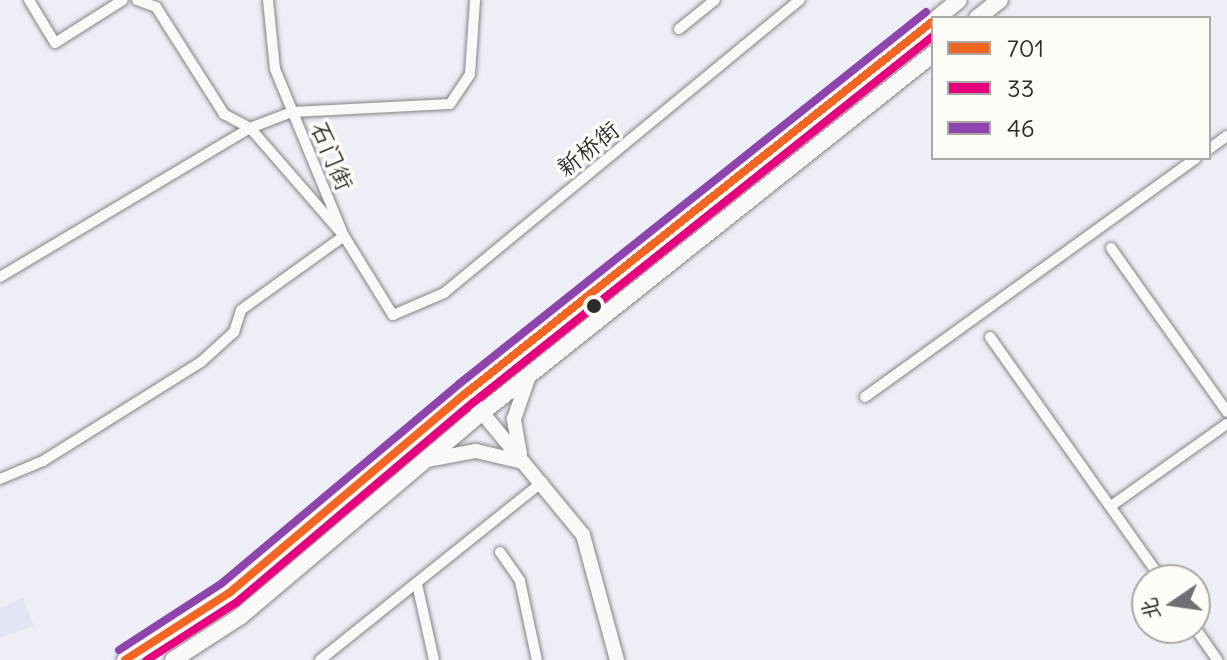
<!DOCTYPE html>
<meta charset="utf-8">
<style>
body{margin:0}
#map{position:relative;width:1227px;height:660px;overflow:hidden;background:#eeeff6;font-family:Delius,"LXGW WenKai TC",sans-serif}
div>[style]{position:absolute}
.built>*{inset:0;background:#e1e5f4}
.roads{filter:drop-shadow(0 0 2px #838386) drop-shadow(0 0 2px #838386)}
.minor>*{height:10px;margin:-5px;padding:0 5px;transform-origin:5px;border-radius:5px;background:#f9f9f9}
.major>*{height:14px;margin:-7px;padding:0 7px;transform-origin:7px;border-radius:7px;background:#f9f9f9}
.highway>*{height:16px;margin:-8px;padding:0 8px;transform-origin:8px;border-radius:8px;background:#f9f9f9}
.bus-1>*{height:8px;margin:-4px;padding:0 4px;transform-origin:4px;border-radius:4px;background:#f26522}
.bus-2>*{height:8px;margin:-4px;padding:0 4px;transform-origin:4px;border-radius:4px;background:#e5007d}
.bus-3>*{height:8px;margin:-4px;padding:0 4px;transform-origin:4px;border-radius:4px;background:#8e44ad}
.dots>*{width:22px;height:22px;translate:-50% -50%;box-sizing:border-box;border:4px solid #fdfcf7;border-radius:50%}
span{translate:-50% -50%;white-space:nowrap;text-align:center;line-height:1.15;-webkit-text-stroke:7px #fdfcf7;paint-order:stroke}
.street-label{font-size:24px;color:#2b2b2b}
.legend{position:absolute;left:931px;top:16px;width:280px;height:144px;box-sizing:border-box;background:#fdfcf7;border:2px solid #a9a8a5;margin:0;padding:10px 14px;list-style:none;font-size:24px;color:#2b2b2b}
.legend li{display:flex;align-items:center;gap:16px;height:40px}
.legend b{width:40px;border:2px solid #a9a8a5}
.north{position:absolute;left:1131px;top:564px;width:80px;height:80px;box-sizing:border-box;background:#fdfcf7;border:2px solid #a9a8a5;border-radius:50%;rotate:257deg;font-size:22px;font-weight:700;line-height:32px;text-align:center;color:#2b2b2b}
.north::after{content:'';display:block;margin:auto;width:28px;height:36px;background:#6f7072;clip-path:polygon(50% 0,100% 100%,50% 72%,0 100%)}
</style>
<div id="map">
<div class="built">
<div style="clip-path:polygon(23px 598px,34px 626px,0 638px,0 608px)"></div>
</div>
<div class="roads">
<div class="minor">
<div style="left:29px;top:0;width:50px;rotate:58.8deg"></div>
<div style="left:55px;top:43px;width:80px;rotate:-32.3deg"></div>
<div style="left:268px;top:0;width:69px;rotate:84.2deg"></div>
<div style="left:275px;top:69px;width:181px;rotate:67.6deg"></div>
<div style="left:344px;top:236px;width:93px;rotate:58.2deg"></div>
<div style="left:393px;top:315px;width:56px;rotate:-23.3deg"></div>
<div style="left:444px;top:293px;width:461px;rotate:-39.5deg"></div>
<div style="left:679px;top:29px;width:46px;rotate:-38.9deg"></div>
<div style="left:1209px;top:149px;width:22px;rotate:-36deg"></div>
<div style="left:1111px;top:248px;width:201px;rotate:54.7deg"></div>
<div style="left:0;top:277px;width:291px;rotate:-30.8deg"></div>
<div style="left:250px;top:128px;width:45px;rotate:-20.9deg"></div>
<div style="left:292px;top:112px;width:158px;rotate:-2.9deg"></div>
<div style="left:450px;top:104px;width:36px;rotate:-56deg"></div>
<div style="left:470px;top:74px;width:74px;rotate:-86.1deg"></div>
<div style="left:990px;top:337px;width:298px;rotate:54.7deg"></div>
<div style="left:865px;top:397px;width:408px;rotate:-35.8deg"></div>
<div style="left:0;top:479px;width:47px;rotate:-22.7deg"></div>
<div style="left:43px;top:461px;width:186px;rotate:-32.1deg"></div>
<div style="left:201px;top:362px;width:45px;rotate:-42.3deg"></div>
<div style="left:234px;top:332px;width:23px;rotate:-72deg"></div>
<div style="left:241px;top:310px;width:127px;rotate:-35.7deg"></div>
<div style="left:344px;top:236px;width:143px;rotate:-131deg"></div>
<div style="left:250px;top:128px;width:30px;rotate:-152deg"></div>
<div style="left:224px;top:114px;width:127px;rotate:-122.4deg"></div>
<div style="left:156px;top:7px;width:20px;rotate:-160deg"></div>
<div style="left:1111px;top:506px;width:142px;rotate:-35.3deg"></div>
<div style="left:500px;top:552px;width:35px;rotate:55deg"></div>
<div style="left:520px;top:581px;width:81px;rotate:77.9deg"></div>
<div style="left:417px;top:584px;width:78px;rotate:77.4deg"></div>
<div style="left:1195px;top:628px;width:39px;rotate:55deg"></div>
<div style="left:320px;top:660px;width:285px;rotate:-38.7deg"></div>
</div>
<div class="major">
<div style="left:466px;top:393px;width:184px;rotate:50.5deg"></div>
<div style="left:583px;top:535px;width:130px;rotate:74.8deg"></div>
<div style="left:520px;top:454px;width:36px;rotate:-100deg"></div>
<div style="left:514px;top:419px;width:46px;rotate:-70.8deg"></div>
<div style="left:427px;top:460px;width:50px;rotate:-10.4deg"></div>
<div style="left:476px;top:451px;width:48px;rotate:13.2deg"></div>
</div>
<div class="highway">
<div style="left:937px;top:18px;width:28px;rotate:-39deg"></div>
<div style="left:977px;top:18px;width:29px;rotate:-38deg"></div>
<div style="left:125px;top:660px;width:124px;rotate:-32.8deg"></div>
<div style="left:229px;top:593px;width:310px;rotate:-40.2deg"></div>
<div style="left:466px;top:393px;width:597px;rotate:-38.54deg"></div>
<div style="left:173px;top:660px;width:81px;rotate:-32.9deg"></div>
<div style="left:241px;top:616px;width:312px;rotate:-40.2deg"></div>
<div style="left:479px;top:415px;width:580px;rotate:-38.49deg"></div>
</div>
</div>
<div class="bus-1">
<div style="left:125px;top:660px;width:124px;rotate:-32.8deg"></div>
<div style="left:229px;top:593px;width:310px;rotate:-40.2deg"></div>
<div style="left:466px;top:393px;width:597px;rotate:-38.54deg"></div>
</div>
<div class="bus-2">
<div style="left:147px;top:660px;width:107px;rotate:-32.8deg"></div>
<div style="left:237px;top:602px;width:310px;rotate:-40.2deg"></div>
<div style="left:474px;top:402px;width:587px;rotate:-38.57deg"></div>
</div>
<div class="bus-3">
<div style="left:119px;top:650px;width:123px;rotate:-33deg"></div>
<div style="left:222px;top:583px;width:309px;rotate:-40deg"></div>
<div style="left:459px;top:384px;width:597px;rotate:-38.54deg"></div>
</div>
<div class="dots">
<div style="left:594px;top:306px;background:#2b2b2b"></div>
</div>
<div class="street-label">
<span style="left:588px;top:149px;rotate:-39deg">新桥街</span>
<span style="left:332px;top:156px;rotate:67deg">石门街</span>
</div>
<ul class="legend">
<li><b style="height:10px;background:#f26522"></b>701</li>
<li><b style="height:10px;background:#e5007d"></b>33</li>
<li><b style="height:10px;background:#8e44ad"></b>46</li>
</ul>
<div class="north">北</div>
</div>
